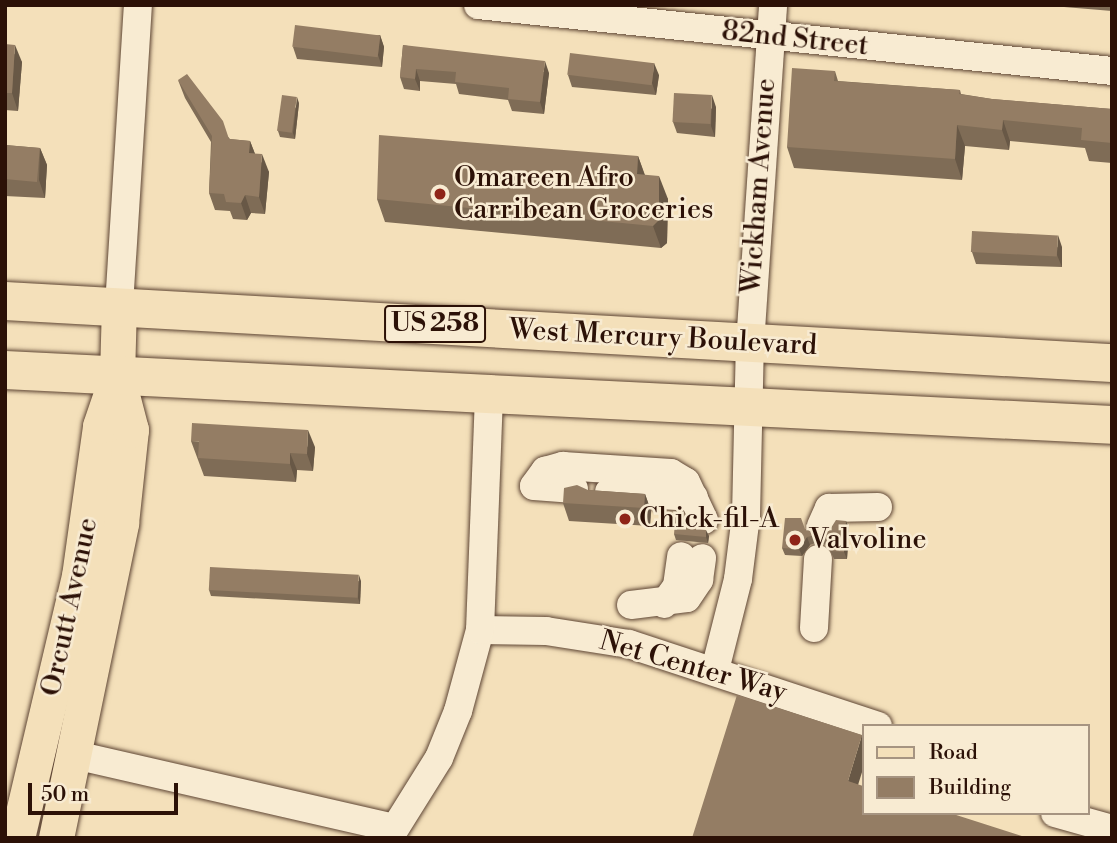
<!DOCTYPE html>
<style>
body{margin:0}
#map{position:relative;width:1117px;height:843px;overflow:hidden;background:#f4e0ba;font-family:"Libre Bodoni",serif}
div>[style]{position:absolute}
.roads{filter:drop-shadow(0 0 2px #5e4534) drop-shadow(0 0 2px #5e4534)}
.minor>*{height:28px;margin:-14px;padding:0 14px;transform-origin:14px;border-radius:14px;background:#f8ebd2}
.major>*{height:35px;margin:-17.5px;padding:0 17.5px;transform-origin:17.5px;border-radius:17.5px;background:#f4e0ba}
.highway>*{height:38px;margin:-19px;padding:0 19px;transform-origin:19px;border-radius:19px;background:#f4e0ba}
.wall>*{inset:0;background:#7f6c56}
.shaded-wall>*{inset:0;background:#685846}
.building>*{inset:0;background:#947d64;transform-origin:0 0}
.dots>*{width:19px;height:19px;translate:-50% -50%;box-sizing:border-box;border:4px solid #f8ebd2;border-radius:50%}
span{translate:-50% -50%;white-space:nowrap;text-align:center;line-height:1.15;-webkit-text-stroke:5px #f8ebd2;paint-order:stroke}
.shield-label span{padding:2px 5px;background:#f8ebd2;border:2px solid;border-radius:5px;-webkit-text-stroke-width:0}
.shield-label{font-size:26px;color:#2c1107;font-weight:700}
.street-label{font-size:28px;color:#2c1107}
.poi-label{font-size:28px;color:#2c1107}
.left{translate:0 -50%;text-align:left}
.frame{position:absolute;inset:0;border:7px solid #2c1107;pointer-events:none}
.legend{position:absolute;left:862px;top:724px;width:228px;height:91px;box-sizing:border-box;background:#f8ebd2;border:2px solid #a69481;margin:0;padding:9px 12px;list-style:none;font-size:21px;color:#2c1107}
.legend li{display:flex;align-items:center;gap:14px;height:35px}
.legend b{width:35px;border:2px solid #a69481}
.scale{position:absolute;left:28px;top:783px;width:150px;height:32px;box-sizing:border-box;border:4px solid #2c1107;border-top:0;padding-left:9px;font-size:21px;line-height:24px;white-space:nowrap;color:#2c1107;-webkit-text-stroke:5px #f8ebd2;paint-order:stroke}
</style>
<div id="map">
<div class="roads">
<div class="minor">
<div style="left:478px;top:5px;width:637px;rotate:5.94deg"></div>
<div style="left:119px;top:306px;width:302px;rotate:-86.4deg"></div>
<div style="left:574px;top:489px;width:40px;rotate:-175.7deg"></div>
<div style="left:534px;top:486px;width:19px;rotate:-54deg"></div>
<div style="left:545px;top:471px;width:19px;rotate:-16deg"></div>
<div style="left:563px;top:466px;width:108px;rotate:3.7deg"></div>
<div style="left:671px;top:473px;width:17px;rotate:31deg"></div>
<div style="left:686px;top:482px;width:42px;rotate:64.7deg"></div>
<div style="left:609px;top:492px;width:85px;rotate:3.4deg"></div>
<div style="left:821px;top:526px;width:20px;rotate:-66deg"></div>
<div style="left:829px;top:508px;width:49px;rotate:-1.2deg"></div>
<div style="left:664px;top:604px;width:22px;rotate:-54deg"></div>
<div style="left:677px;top:586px;width:30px;rotate:-82deg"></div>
<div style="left:631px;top:605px;width:56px;rotate:-7.1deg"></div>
<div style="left:687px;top:598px;width:22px;rotate:-56deg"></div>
<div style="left:699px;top:580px;width:22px;rotate:-82deg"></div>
<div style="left:814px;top:628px;width:69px;rotate:-86.7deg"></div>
<div style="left:480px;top:630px;width:66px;rotate:0.9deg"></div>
<div style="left:546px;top:631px;width:84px;rotate:8.9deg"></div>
<div style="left:629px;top:644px;width:262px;rotate:18.2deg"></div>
<div style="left:715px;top:670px;width:94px;rotate:-75.8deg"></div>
<div style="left:738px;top:579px;width:64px;rotate:-82.8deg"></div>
<div style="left:746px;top:516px;width:172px;rotate:-88.7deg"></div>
<div style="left:750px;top:344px;width:340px;rotate:-86.1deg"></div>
<div style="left:75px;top:755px;width:327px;rotate:12.9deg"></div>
<div style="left:1055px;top:813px;width:59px;rotate:15.7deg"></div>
<div style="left:389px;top:838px;width:94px;rotate:-58deg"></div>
<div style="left:439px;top:758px;width:51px;rotate:-68deg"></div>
<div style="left:458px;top:711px;width:84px;rotate:-74.8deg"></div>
<div style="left:480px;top:630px;width:235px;rotate:-87.8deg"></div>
</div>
<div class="major">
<div style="left:17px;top:838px;width:269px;rotate:-76.7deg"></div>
<div style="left:79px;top:576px;width:151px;rotate:-82deg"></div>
<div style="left:100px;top:426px;width:53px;rotate:-71.2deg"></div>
<div style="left:56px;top:838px;width:322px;rotate:-78.3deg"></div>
<div style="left:121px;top:523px;width:94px;rotate:-83.9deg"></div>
<div style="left:131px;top:430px;width:56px;rotate:-104.5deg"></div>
<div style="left:117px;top:376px;width:70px;rotate:-88.4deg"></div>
</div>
<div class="highway">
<div style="left:5px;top:301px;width:1109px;rotate:3.21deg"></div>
<div style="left:5px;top:370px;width:1108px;rotate:2.84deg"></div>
</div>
</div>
<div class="wall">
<div style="clip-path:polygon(1040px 5px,1112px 5px,1112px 11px)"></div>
<div style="clip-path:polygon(380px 35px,384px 47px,382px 67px,297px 59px,293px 47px)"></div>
<div style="clip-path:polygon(5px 44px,22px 62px,18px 111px,5px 110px)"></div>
<div style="clip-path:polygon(403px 45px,549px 73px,544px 114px,512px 111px,508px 100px,459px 94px,456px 84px,420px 81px,420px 91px,404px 89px,400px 77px)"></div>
<div style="clip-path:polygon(835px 71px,838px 81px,960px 90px,961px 94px,992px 99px,1112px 109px,1112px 163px,1089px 161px,1085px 148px,1010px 141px,1009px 150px,965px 146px,962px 180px,794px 168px,787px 147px)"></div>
<div style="clip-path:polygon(568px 75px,659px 75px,656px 95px,572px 87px)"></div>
<div style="clip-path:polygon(178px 80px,230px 139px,250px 141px,255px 154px,269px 172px,265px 214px,251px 213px,247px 220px,233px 219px,230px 211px,215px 210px,209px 193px,211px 142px,185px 98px)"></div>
<div style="clip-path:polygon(299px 103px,295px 139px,280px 137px,278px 131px)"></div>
<div style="clip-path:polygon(716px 107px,715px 137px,677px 133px,673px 122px)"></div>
<div style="clip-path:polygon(5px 145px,40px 148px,47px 165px,45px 198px,5px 196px)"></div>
<div style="clip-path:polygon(638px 156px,645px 175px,668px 199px,667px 243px,661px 248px,385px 222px,377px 199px)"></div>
<div style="clip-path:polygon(1062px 247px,1062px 267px,976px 264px,972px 252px)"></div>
<div style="clip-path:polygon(191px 441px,315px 447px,313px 471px,297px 470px,296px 482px,204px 476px)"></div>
<div style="clip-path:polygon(588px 490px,645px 494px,651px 511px,650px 526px,569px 521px,563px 503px)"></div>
<div style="clip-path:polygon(846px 521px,849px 529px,847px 559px,834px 559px,828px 546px,818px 542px,810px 545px,802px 556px,785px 555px,782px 548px,805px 529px,819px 535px,829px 531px)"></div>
<div style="clip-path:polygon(693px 528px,709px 536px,708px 543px,676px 540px,674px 534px)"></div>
<div style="clip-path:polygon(361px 581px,360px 604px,211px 596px,209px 590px)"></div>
</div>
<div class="shaded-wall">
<div style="clip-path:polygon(380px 35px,384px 47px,382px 67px,378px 55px)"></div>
<div style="clip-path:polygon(15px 45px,22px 62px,18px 111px,12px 93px)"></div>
<div style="clip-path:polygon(545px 61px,549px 73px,544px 114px,540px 102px)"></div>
<div style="clip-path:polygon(654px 63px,659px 75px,656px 95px,652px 83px)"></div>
<div style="clip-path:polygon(416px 69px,420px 81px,420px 91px,415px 79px)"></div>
<div style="clip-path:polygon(712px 95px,716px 107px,715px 137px,711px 126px)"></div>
<div style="clip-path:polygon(297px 97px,299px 103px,295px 139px,293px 133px)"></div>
<div style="clip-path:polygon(1003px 120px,1010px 141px,1009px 150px,1002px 130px)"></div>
<div style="clip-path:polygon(957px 125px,965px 146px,962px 180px,955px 159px)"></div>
<div style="clip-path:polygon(250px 141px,257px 159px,249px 153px)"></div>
<div style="clip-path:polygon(40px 148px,47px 165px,45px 198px,39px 180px)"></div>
<div style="clip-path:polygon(262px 154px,269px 172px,265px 214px,259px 197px)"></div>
<div style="clip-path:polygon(638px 156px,646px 179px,637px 174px)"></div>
<div style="clip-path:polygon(659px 176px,668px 199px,667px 243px,661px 248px,653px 226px)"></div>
<div style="clip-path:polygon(245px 195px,251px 213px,247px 220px,241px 203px)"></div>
<div style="clip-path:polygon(1058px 235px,1062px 247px,1062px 267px,1057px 255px)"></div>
<div style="clip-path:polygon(308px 430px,315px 447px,313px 471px,307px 454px)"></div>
<div style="clip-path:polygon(290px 453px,297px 470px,296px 482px,290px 464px)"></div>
<div style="clip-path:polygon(645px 494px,651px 511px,650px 526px,644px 508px)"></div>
<div style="clip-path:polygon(846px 521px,849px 529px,847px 559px,844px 552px)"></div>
<div style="clip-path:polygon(706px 530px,709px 536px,708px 543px,706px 537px)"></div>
<div style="clip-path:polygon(807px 537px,810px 545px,802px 556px,799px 549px)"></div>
<div style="clip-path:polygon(359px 575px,361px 581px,360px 604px,358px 598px)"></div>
<div style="clip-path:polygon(862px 735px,863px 738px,863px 769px,854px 798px,848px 781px)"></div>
</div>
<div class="building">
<div style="left:295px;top:25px;width:86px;height:22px;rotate:7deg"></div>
<div style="clip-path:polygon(5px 44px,15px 45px,12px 93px,5px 93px)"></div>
<div style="clip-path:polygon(403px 45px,545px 61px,540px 102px,508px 99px,509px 88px,455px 82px,456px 72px,416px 69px,415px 79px,400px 77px)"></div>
<div style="left:570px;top:53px;width:85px;height:22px;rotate:7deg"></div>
<div style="clip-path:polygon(792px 68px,835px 71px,834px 81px,960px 90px,959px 94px,992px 99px,1112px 109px,1112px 143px,1081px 140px,1082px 128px,1003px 120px,1002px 130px,957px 125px,955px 159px,787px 147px)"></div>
<div style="clip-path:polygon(187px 74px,223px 121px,229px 139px,250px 141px,249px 153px,262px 154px,259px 197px,245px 195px,241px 203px,226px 202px,224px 194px,209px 193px,212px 136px,178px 80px)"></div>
<div style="left:674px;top:93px;width:38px;height:29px;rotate:3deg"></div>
<div style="left:282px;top:95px;width:15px;height:36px;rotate:8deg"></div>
<div style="clip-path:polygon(379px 135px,638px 156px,637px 174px,659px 176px,659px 220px,653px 226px,377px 199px)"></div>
<div style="left:5px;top:145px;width:35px;height:34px;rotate:5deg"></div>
<div style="left:972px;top:231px;width:86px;height:21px;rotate:3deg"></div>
<div style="clip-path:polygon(192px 423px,308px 430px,307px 454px,290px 453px,290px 464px,198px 458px,199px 441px,191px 441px)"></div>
<div style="clip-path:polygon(577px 485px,588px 490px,645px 494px,644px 508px,563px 503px,564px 488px)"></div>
<div style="clip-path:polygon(676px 511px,682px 512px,693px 528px,706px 530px,706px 537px,674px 534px)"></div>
<div style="clip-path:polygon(785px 518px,801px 518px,805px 529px,819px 535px,829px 531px,836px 520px,846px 521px,844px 552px,832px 551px,825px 538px,816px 535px,807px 537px,799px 549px,782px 548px)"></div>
<div style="left:210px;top:567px;width:149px;height:23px;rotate:3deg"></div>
<div style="clip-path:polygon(737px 695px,862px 735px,848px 781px,863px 786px,863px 813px,950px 813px,1028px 838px,692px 838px)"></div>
</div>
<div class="dots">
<div style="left:440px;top:194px;background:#8f2418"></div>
<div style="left:625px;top:519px;background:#8f2418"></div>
<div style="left:795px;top:540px;background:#8f2418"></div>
</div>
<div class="shield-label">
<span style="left:435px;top:324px">US 258</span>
</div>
<div class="street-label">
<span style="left:795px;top:39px;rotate:6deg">82nd Street</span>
<span style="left:759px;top:186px;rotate:-86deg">Wickham Avenue</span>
<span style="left:663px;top:338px;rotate:3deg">West Mercury Boulevard</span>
<span style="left:70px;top:607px;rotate:-78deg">Orcutt Avenue</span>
<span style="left:693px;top:667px;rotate:16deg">Net Center Way</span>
</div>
<div class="poi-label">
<span class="left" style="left:454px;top:194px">Omareen Afro<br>Carribean Groceries</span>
<span class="left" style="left:639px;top:519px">Chick-fil-A</span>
<span class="left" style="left:809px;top:540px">Valvoline</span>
</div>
<div class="frame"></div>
<ul class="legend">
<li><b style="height:9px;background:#f4e0ba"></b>Road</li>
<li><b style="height:19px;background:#947d64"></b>Building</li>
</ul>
<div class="scale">50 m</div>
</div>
